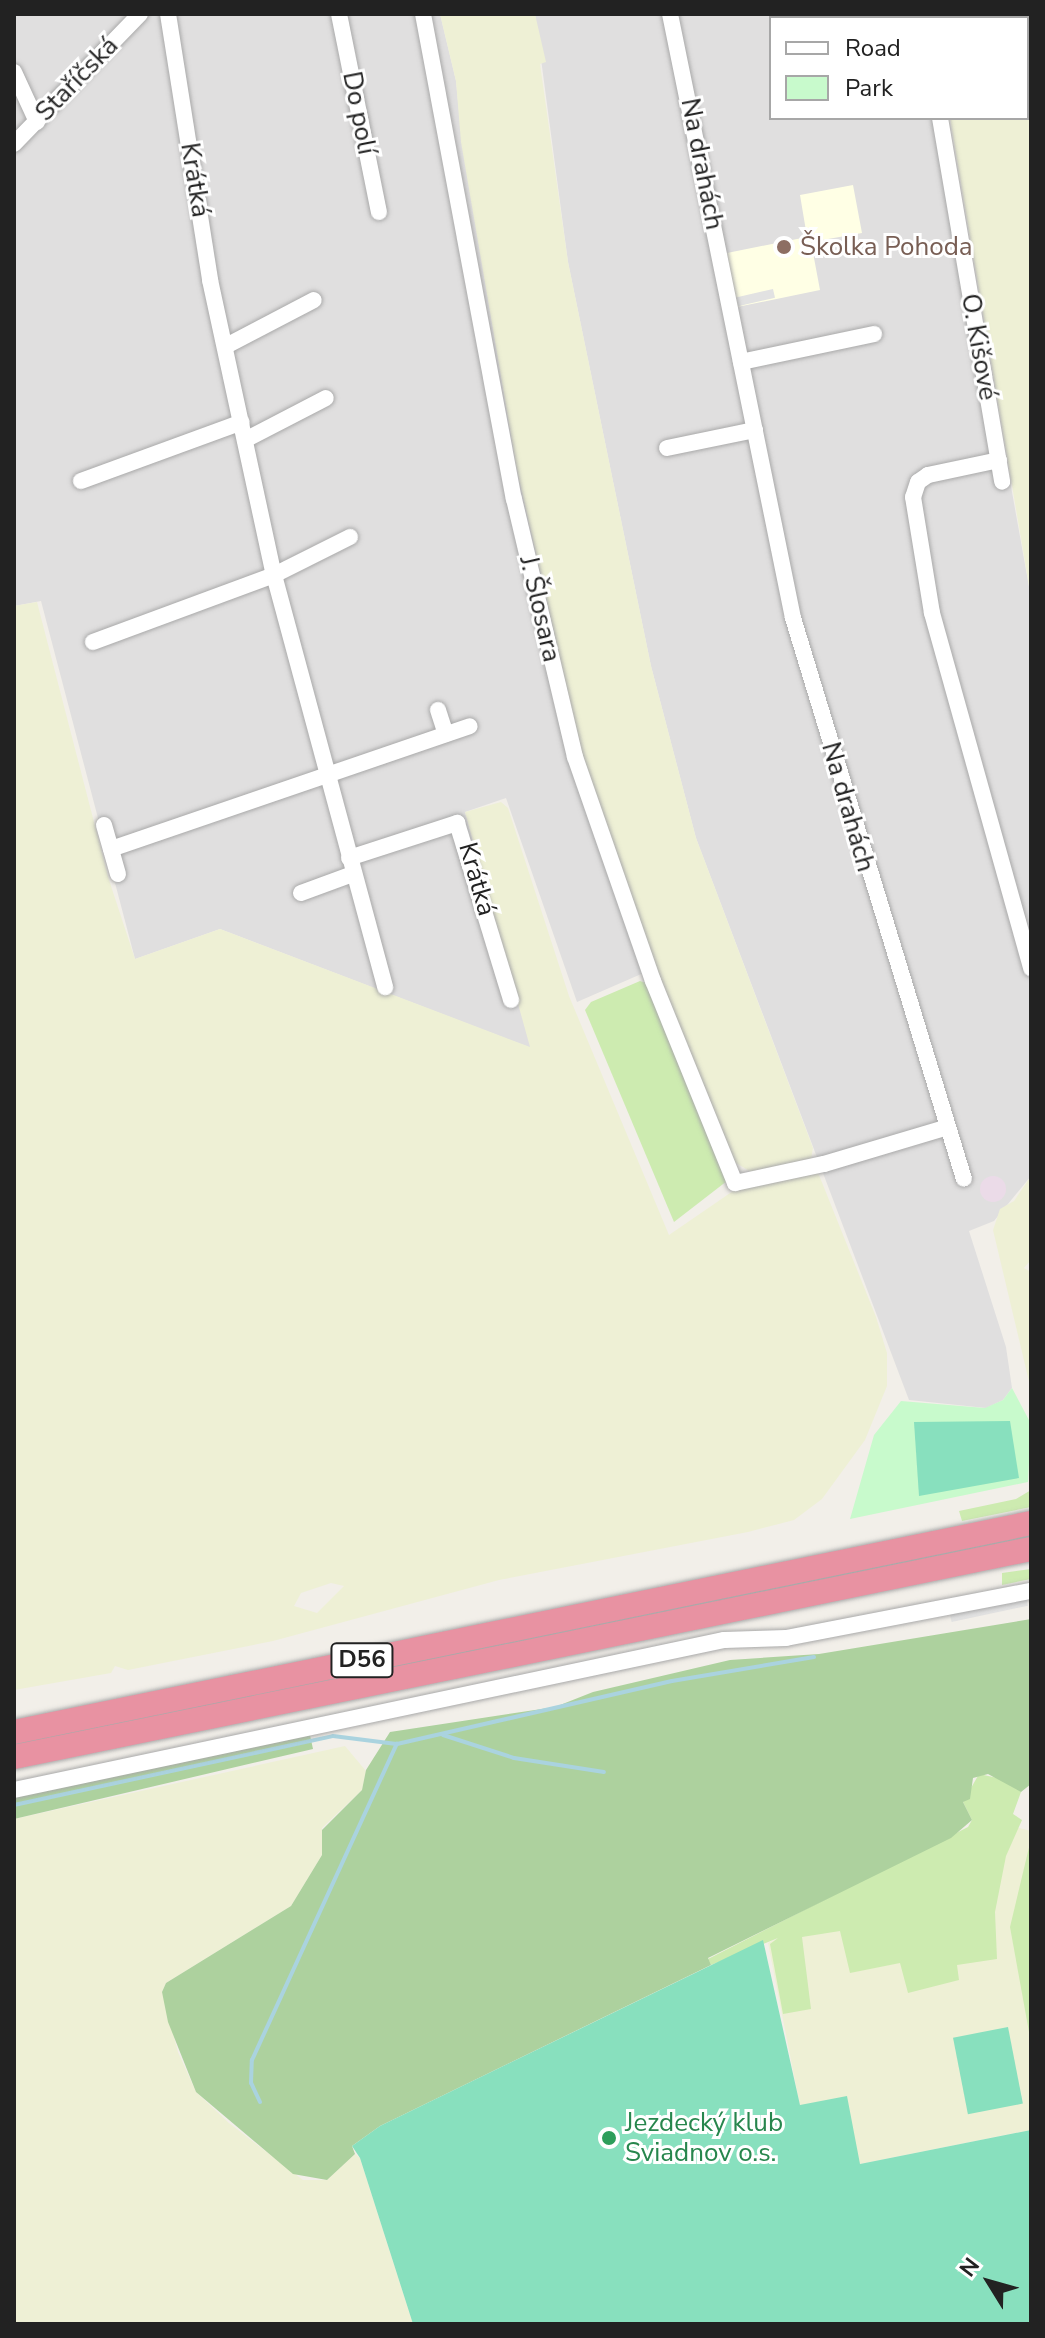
<!DOCTYPE html>
<meta charset="utf-8">
<style>
body{margin:0}
#map{position:relative;width:1045px;height:2338px;overflow:hidden;background:#f2efe9;font-family:"Nunito Sans",sans-serif}
div>[style]{position:absolute}
.residential>*{inset:0;background:#e0dfdf}
.industrial>*{inset:0;background:#ebdbe8}
.round{border-radius:50%}
.education>*{inset:0;background:#ffffe5}
.farmland>*{inset:0;background:#eef0d5}
.grass>*{inset:0;background:#cdebb0}
.forest>*{inset:0;background:#add19e}
.park>*{inset:0;background:#c8facc}
.pitch>*{inset:0;background:#88e0be;transform-origin:0 0}
.parking>*{inset:0;background:#e2e2e2;transform-origin:0 0}
.stream>*{height:4px;margin:-2px;padding:0 2px;transform-origin:2px;border-radius:2px;background:#aad3df}
.roads{filter:drop-shadow(0 0 2px #a9a9a9) drop-shadow(0 0 2px #a9a9a9)}
.minor>*{height:16px;margin:-8px;padding:0 8px;transform-origin:8px;border-radius:8px;background:#fff}
.highway>*{height:24px;margin:-12px;padding:0 12px;transform-origin:12px;border-radius:12px;background:#e892a2}
.dots>*{width:22px;height:22px;translate:-50% -50%;box-sizing:border-box;border:4px solid #fff;border-radius:50%}
span{translate:-50% -50%;white-space:nowrap;text-align:center;line-height:1.15;-webkit-text-stroke:6px #fff;paint-order:stroke}
.shield-label span{padding:2px 6px;background:#fff;border:2px solid;border-radius:6px;-webkit-text-stroke-width:0}
.shield-label{font-size:24px;color:#222;font-weight:700}
.street-label{font-size:26px;color:#222}
.education-label{font-size:26px;color:#785e54}
.left{translate:0 -50%;text-align:left}
.leisure-label{font-size:26px;color:#27864d}
.frame{position:absolute;inset:0;border:16px solid #222;pointer-events:none}
.legend{position:absolute;left:769px;top:16px;width:260px;height:104px;box-sizing:border-box;background:#fff;border:2px solid #a7a7a7;margin:0;padding:10px 14px;list-style:none;font-size:24px;color:#222}
.legend li{display:flex;align-items:center;gap:16px;height:40px}
.legend b{width:40px;border:2px solid #a7a7a7}
.north{position:absolute;left:949px;top:2242px;width:80px;height:80px;-webkit-text-stroke:6px #fff;paint-order:stroke;rotate:307deg;font-size:22px;font-weight:700;line-height:32px;text-align:center;color:#222}
.north::after{content:'';display:block;margin:auto;width:28px;height:36px;background:#222;clip-path:polygon(50% 0,100% 100%,50% 72%,0 100%)}
</style>
<div id="map">
<div class="residential">
<div style="clip-path:polygon(14px 14px,440px 14px,456px 81px,462px 142px,517px 470px,655px 968px,577px 1002px,506px 798px,465px 812px,531px 1048px,220px 929px,135px 959px,41px 601px,14px 606px)"></div>
<div style="clip-path:polygon(535px 14px,917px 14px,917px 18px,771px 18px,771px 118px,936px 118px,993px 456px,1005px 453px,1031px 598px,1031px 1176px,994px 1221px,969px 1231px,1006px 1347px,1012px 1388px,1003px 1400px,986px 1408px,909px 1400px,696px 838px,651px 666px,568px 262px)"></div>
</div>
<div class="industrial">
<div class="round" style="left:980px;top:1176px;width:26px;height:26px"></div>
</div>
<div class="education">
<div style="clip-path:polygon(853px 185px,862px 233px,811px 242px,820px 290px,737px 307px,727px 253px,807px 237px,800px 195px)"></div>
</div>
<div class="farmland">
<div style="clip-path:polygon(440px 14px,535px 14px,546px 62px,540px 64px,568px 262px,651px 666px,696px 838px,813px 1148px,811px 1159px,751px 1172px,731px 1160px,639px 924px,581px 750px,517px 470px,461px 142px,456px 81px)"></div>
<div style="clip-path:polygon(930px 14px,1031px 14px,1031px 598px,950px 118px,1027px 118px,1027px 18px)"></div>
<div style="clip-path:polygon(evenodd,37px 602px,109px 880px,135px 959px,220px 929px,530px 1047px,465px 812px,501px 802px,508px 808px,569px 996px,669px 1235px,736px 1189px,818px 1173px,821px 1180px,876px 1317px,887px 1353px,887px 1386px,865px 1440px,822px 1499px,794px 1520px,748px 1532px,499px 1580px,273px 1641px,128px 1670px,115px 1666px,111px 1673px,14px 1690px,14px 606px,37px 602px,331px 1583px,344px 1586px,317px 1613px,294px 1606px,301px 1593px,331px 1583px)"></div>
<div style="clip-path:polygon(1031px 1176px,1031px 1260px,1024px 1268px,1031px 1272px,1031px 1390px,993px 1230px,1000px 1209px,1014px 1201px)"></div>
<div style="clip-path:polygon(345px 1746px,366px 1771px,362px 1790px,322px 1828px,322px 1855px,291px 1906px,166px 1983px,162px 1992px,178px 2052px,196px 2092px,229px 2123px,303px 2180px,327px 2180px,355px 2154px,360px 2158px,413px 2324px,14px 2324px,14px 1819px)"></div>
<div style="clip-path:polygon(1007px 1825px,1031px 1831px,1031px 2130px,860px 2164px,800px 2106px,768px 1943px)"></div>
</div>
<div class="grass">
<div style="clip-path:polygon(640px 981px,649px 984px,727px 1181px,674px 1222px,585px 1010px,591px 1002px)"></div>
<div style="clip-path:polygon(1031px 1490px,1031px 1507px,962px 1521px,959px 1511px,1016px 1499px)"></div>
<div style="clip-path:polygon(1031px 1569px,1031px 1579px,1002px 1585px,1002px 1573px)"></div>
<div style="clip-path:polygon(979px 1774px,1007px 1780px,1021px 1792px,1013px 1814px,1022px 1820px,1006px 1856px,995px 1912px,997px 1959px,957px 1965px,959px 1980px,908px 1993px,900px 1963px,850px 1973px,840px 1931px,802px 1937px,811px 2009px,783px 2014px,770px 1944px,778px 1938px,711px 1965px,708px 1959px,968px 1827px,972px 1820px,963px 1802px)"></div>
<div style="clip-path:polygon(1031px 1839px,1031px 2043px,1010px 1927px)"></div>
</div>
<div class="forest">
<div style="clip-path:polygon(1031px 1619px,1031px 1784px,1021px 1792px,988px 1774px,973px 1778px,970px 1799px,963px 1802px,972px 1820px,951px 1838px,708px 1958px,711px 1965px,380px 2126px,352px 2146px,355px 2154px,327px 2180px,293px 2174px,196px 2092px,168px 2022px,162px 1992px,166px 1983px,291px 1906px,322px 1855px,322px 1830px,362px 1790px,366px 1770px,390px 1732px,555px 1707px,593px 1692px,730px 1660px,819px 1654px)"></div>
<div style="clip-path:polygon(310px 1735px,313px 1749px,14px 1819px,14px 1796px)"></div>
</div>
<div class="park">
<div style="clip-path:polygon(1012px 1388px,1031px 1424px,1028px 1482px,850px 1519px,874px 1435px,901px 1401px,985px 1408px,1003px 1400px)"></div>
</div>
<div class="pitch">
<div style="clip-path:polygon(1010px 1421px,1019px 1478px,919px 1496px,914px 1422px)"></div>
<div style="clip-path:polygon(763px 1940px,800px 2105px,847px 2096px,860px 2164px,1031px 2130px,1031px 2324px,413px 2324px,360px 2158px,352px 2146px,380px 2126px)"></div>
<div style="left:1008px;top:2027px;width:78px;height:56px;rotate:79deg"></div>
</div>
<div class="parking">
<div style="left:773px;top:289px;width:9px;height:38px;rotate:77deg"></div>
<div style="left:1025px;top:1592px;width:14px;height:78px;rotate:78deg"></div>
</div>
<div class="stream">
<div style="left:443px;top:1735px;width:75px;rotate:17.9deg"></div>
<div style="left:514px;top:1758px;width:91px;rotate:8.8deg"></div>
<div style="left:14px;top:1805px;width:326px;rotate:-12.2deg"></div>
<div style="left:333px;top:1736px;width:64px;rotate:7.1deg"></div>
<div style="left:397px;top:1744px;width:282px;rotate:-12.9deg"></div>
<div style="left:672px;top:1681px;width:144px;rotate:-9.6deg"></div>
<div style="left:260px;top:2102px;width:21px;rotate:-115deg"></div>
<div style="left:251px;top:2083px;width:23px;rotate:-88deg"></div>
<div style="left:252px;top:2060px;width:348px;rotate:-65.4deg"></div>
</div>
<div class="roads">
<div class="minor">
<div style="left:168px;top:14px;width:269px;rotate:81deg"></div>
<div style="left:210px;top:280px;width:302px;rotate:77.8deg"></div>
<div style="left:274px;top:575px;width:427px;rotate:74.9deg"></div>
<div style="left:339px;top:14px;width:202px;rotate:78.6deg"></div>
<div style="left:423px;top:14px;width:493px;rotate:79.4deg"></div>
<div style="left:514px;top:499px;width:265px;rotate:76.7deg"></div>
<div style="left:575px;top:757px;width:237px;rotate:70.8deg"></div>
<div style="left:653px;top:981px;width:218px;rotate:67.9deg"></div>
<div style="left:735px;top:1183px;width:91px;rotate:-12.1deg"></div>
<div style="left:824px;top:1164px;width:129px;rotate:-16.6deg"></div>
<div style="left:670px;top:14px;width:616px;rotate:78.49deg"></div>
<div style="left:793px;top:618px;width:586px;rotate:73.05deg"></div>
<div style="left:922px;top:14px;width:4px;rotate:76deg"></div>
<div style="left:14px;top:72px;width:55px;rotate:65.3deg"></div>
<div style="left:940px;top:118px;width:369px;rotate:80.3deg"></div>
<div style="left:14px;top:144px;width:181px;rotate:-45.9deg"></div>
<div style="left:226px;top:346px;width:99px;rotate:-27.6deg"></div>
<div style="left:741px;top:362px;width:136px;rotate:-11.9deg"></div>
<div style="left:245px;top:440px;width:91px;rotate:-27.4deg"></div>
<div style="left:667px;top:448px;width:90px;rotate:-11.6deg"></div>
<div style="left:999px;top:460px;width:73px;rotate:168.1deg"></div>
<div style="left:928px;top:475px;width:12px;rotate:145deg"></div>
<div style="left:918px;top:482px;width:16px;rotate:108deg"></div>
<div style="left:913px;top:497px;width:118px;rotate:80.7deg"></div>
<div style="left:932px;top:613px;width:369px;rotate:74.4deg"></div>
<div style="left:81px;top:481px;width:171px;rotate:-20.1deg"></div>
<div style="left:93px;top:642px;width:193px;rotate:-20.3deg"></div>
<div style="left:274px;top:575px;width:85px;rotate:-26.6deg"></div>
<div style="left:438px;top:710px;width:25px;rotate:72deg"></div>
<div style="left:104px;top:825px;width:51px;rotate:74.1deg"></div>
<div style="left:111px;top:849px;width:379px;rotate:-18.9deg"></div>
<div style="left:349px;top:858px;width:114px;rotate:-18deg"></div>
<div style="left:457px;top:823px;width:185px;rotate:73deg"></div>
<div style="left:301px;top:893px;width:55px;rotate:-20.1deg"></div>
<div style="left:14px;top:1790px;width:726px;rotate:-11.93deg"></div>
<div style="left:724px;top:1640px;width:62px;rotate:-1.8deg"></div>
<div style="left:786px;top:1638px;width:249px;rotate:-10.9deg"></div>
</div>
<div class="highway">
<div style="left:14px;top:1732px;width:1038px;rotate:-11.61deg"></div>
<div style="left:14px;top:1757px;width:1038px;rotate:-11.56deg"></div>
</div>
</div>
<div class="dots">
<div style="left:784px;top:247px;background:#8d6e63"></div>
<div style="left:609px;top:2138px;background:#2e9e5b"></div>
</div>
<div class="shield-label">
<span style="left:362px;top:1660px">D56</span>
</div>
<div class="street-label">
<span style="left:77px;top:79px;rotate:-46deg">Staříčská</span>
<span style="left:359px;top:113px;rotate:79deg">Do polí</span>
<span style="left:702px;top:164px;rotate:79deg">Na drahách</span>
<span style="left:195px;top:180px;rotate:81deg">Krátká</span>
<span style="left:979px;top:347px;rotate:80deg">O. Kišové</span>
<span style="left:540px;top:609px;rotate:77deg">J. Šlosara</span>
<span style="left:848px;top:807px;rotate:74deg">Na drahách</span>
<span style="left:477px;top:879px;rotate:74deg">Krátká</span>
</div>
<div class="education-label">
<span class="left" style="left:800px;top:247px">Školka Pohoda</span>
</div>
<div class="leisure-label">
<span class="left" style="left:625px;top:2138px">Jezdecký klub<br>Sviadnov o.s.</span>
</div>
<div class="frame"></div>
<ul class="legend">
<li><b style="height:10px;background:#fff"></b>Road</li>
<li><b style="height:22px;background:#c8facc"></b>Park</li>
</ul>
<div class="north">N</div>
</div>
